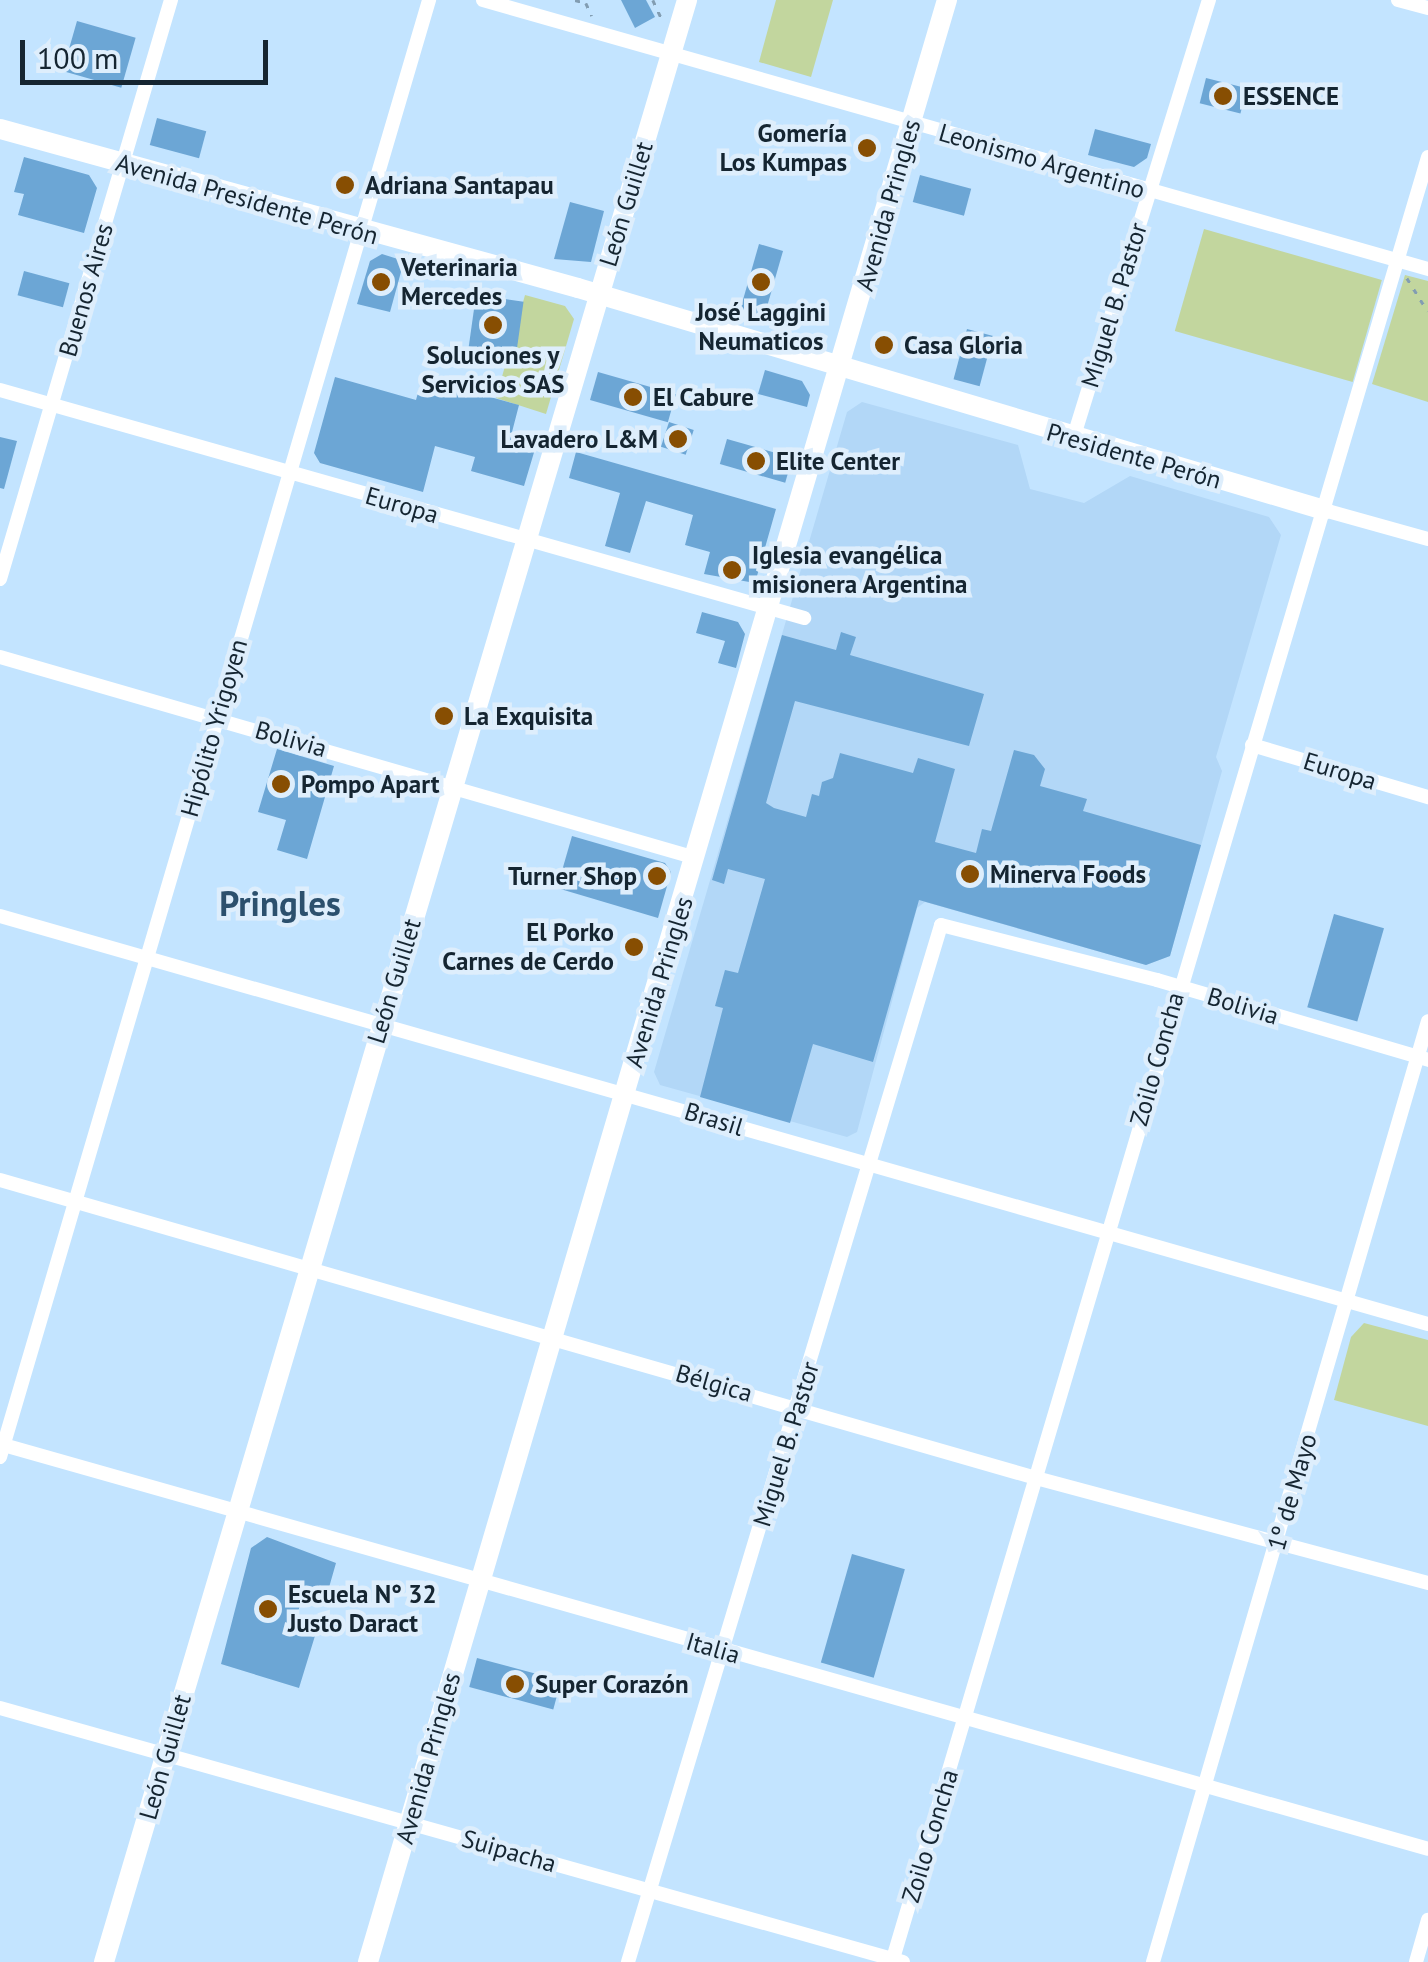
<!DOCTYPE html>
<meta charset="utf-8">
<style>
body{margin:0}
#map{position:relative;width:1428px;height:1962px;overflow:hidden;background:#c3e4ff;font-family:"PT Sans",sans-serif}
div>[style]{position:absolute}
.built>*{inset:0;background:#b2d7f7}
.green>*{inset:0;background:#c2d69e;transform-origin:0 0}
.building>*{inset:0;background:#6ca6d5;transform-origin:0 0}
.path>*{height:2.5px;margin-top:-1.25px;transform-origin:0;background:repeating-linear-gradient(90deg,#829db2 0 5px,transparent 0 13px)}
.street>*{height:14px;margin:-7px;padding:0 7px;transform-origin:7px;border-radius:7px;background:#fff}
.secondary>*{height:20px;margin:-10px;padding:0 10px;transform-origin:10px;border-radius:10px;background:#fff}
.dots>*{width:28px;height:28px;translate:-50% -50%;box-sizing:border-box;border:5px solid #deeefc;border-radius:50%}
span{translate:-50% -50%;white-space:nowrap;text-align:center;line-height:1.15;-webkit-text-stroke:9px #deeefc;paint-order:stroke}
.poi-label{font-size:25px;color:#152531;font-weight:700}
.left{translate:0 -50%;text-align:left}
.right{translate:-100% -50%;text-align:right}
.street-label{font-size:25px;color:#152531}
.district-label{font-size:35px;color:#2c506d;font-weight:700}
.scale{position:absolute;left:20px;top:40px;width:248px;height:45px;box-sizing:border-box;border:5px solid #152531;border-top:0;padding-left:12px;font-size:30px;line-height:35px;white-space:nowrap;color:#152531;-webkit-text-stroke:8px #deeefc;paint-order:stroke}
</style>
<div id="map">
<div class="built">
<div style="clip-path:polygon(862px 402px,1018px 445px,1030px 489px,1084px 503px,1130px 476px,1269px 517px,1281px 535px,1216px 757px,1222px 771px,1170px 956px,1146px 965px,925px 902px,917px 908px,857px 1132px,847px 1137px,660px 1085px,654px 1072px,847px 412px)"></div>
</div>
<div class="green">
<div style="clip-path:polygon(776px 0,833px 0,811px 77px,759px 62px)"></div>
<div style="left:1204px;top:229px;width:185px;height:106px;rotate:16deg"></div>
<div style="clip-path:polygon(1405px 275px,1428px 281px,1428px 402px,1372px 384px)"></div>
<div style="clip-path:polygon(525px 295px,565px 306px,574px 319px,546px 414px,496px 398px)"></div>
<div style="clip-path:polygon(1364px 1323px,1428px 1340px,1428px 1426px,1334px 1400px,1351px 1337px)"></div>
</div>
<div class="building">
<div style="clip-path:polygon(621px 0,646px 0,655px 17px,635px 28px)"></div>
<div style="left:77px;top:21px;width:61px;height:52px;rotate:16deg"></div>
<div style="left:1206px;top:78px;width:42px;height:26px;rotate:14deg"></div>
<div style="left:157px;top:118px;width:51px;height:28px;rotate:15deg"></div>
<div style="clip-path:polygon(1095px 129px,1151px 144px,1147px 158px,1134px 167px,1088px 155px)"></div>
<div style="clip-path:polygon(24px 157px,89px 175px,97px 188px,84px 233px,18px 215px,24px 194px,14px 192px)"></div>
<div style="left:920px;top:175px;width:53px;height:28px;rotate:15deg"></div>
<div style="clip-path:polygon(570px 202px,604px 211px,591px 262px,554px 259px)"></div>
<div style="left:759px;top:244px;width:25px;height:72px;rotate:16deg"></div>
<div style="clip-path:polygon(382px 254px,404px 261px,390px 312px,357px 304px,370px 261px)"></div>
<div style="left:24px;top:271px;width:47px;height:25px;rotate:15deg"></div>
<div style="left:476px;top:295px;width:48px;height:52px;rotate:8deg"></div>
<div style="left:967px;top:329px;width:27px;height:52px;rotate:15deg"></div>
<div style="clip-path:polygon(765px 370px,802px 381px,810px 395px,807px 407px,758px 394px)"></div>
<div style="left:598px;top:372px;width:81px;height:29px;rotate:16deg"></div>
<div style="clip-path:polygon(335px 377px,416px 400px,422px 378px,519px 405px,512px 432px,538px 439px,524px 486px,471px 471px,475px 457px,435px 446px,423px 492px,320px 463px,314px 453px)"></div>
<div style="left:669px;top:422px;width:26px;height:26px;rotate:18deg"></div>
<div style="clip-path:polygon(0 437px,17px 441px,4px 489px,0 488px)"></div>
<div style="left:727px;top:439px;width:68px;height:26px;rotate:16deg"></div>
<div style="clip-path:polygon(576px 452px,776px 509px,755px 583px,704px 574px,710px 552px,685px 545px,693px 515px,646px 501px,630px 553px,605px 546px,620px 493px,569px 478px)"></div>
<div style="clip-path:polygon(702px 612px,738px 622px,745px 634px,736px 668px,718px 663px,725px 641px,696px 633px)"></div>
<div style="clip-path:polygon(841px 632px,856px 637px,850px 655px,984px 694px,969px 746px,795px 701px,766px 803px,774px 808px,806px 817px,812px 794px,819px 796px,822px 782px,833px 778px,840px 753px,913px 773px,918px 758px,955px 769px,935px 842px,976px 853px,982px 829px,991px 831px,1014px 750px,1034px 755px,1045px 769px,1040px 786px,1087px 799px,1083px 811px,1201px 845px,1170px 956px,1146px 965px,919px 900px,873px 1062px,813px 1044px,790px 1123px,700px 1097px,723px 1008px,715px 1006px,725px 970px,738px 973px,765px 879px,728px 869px,724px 884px,712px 880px,782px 635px,836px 650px)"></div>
<div style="clip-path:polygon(277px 749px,334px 766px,307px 859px,277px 850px,286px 820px,258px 812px)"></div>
<div style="clip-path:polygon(572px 836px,665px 863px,671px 872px,658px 918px,557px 888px)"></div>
<div style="left:1334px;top:914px;width:52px;height:97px;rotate:16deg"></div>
<div style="clip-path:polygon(267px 1537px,336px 1563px,326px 1598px,304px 1591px,296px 1619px,318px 1626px,299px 1688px,221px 1664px,251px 1548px)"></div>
<div style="left:852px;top:1554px;width:55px;height:113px;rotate:16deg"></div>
<div style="left:477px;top:1658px;width:87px;height:30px;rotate:15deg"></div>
</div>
<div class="path">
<div style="left:575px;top:0;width:11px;rotate:15deg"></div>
<div style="left:586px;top:3px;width:14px;rotate:65deg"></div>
<div style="left:653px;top:0;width:19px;rotate:65deg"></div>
<div style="left:1407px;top:278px;width:39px;rotate:58deg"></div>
</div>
<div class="street">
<div style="left:483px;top:0;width:983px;rotate:15.89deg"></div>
<div style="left:1398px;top:0;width:31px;rotate:15deg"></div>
<div style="left:0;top:390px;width:836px;rotate:15.83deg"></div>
<div style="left:1073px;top:439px;width:460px;rotate:-72.8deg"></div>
<div style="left:1324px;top:510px;width:108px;rotate:15.6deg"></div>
<div style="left:0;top:579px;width:604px;rotate:-73.55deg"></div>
<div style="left:0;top:657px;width:724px;rotate:16.11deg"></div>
<div style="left:1252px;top:745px;width:184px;rotate:16.5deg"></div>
<div style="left:0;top:916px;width:1485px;rotate:15.95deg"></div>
<div style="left:0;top:1180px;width:1078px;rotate:16.05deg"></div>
<div style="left:1036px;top:1478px;width:406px;rotate:15deg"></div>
<div style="left:0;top:1444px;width:1484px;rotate:15.83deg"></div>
<div style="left:0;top:1457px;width:1519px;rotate:-73.59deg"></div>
<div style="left:0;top:1708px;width:938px;rotate:15.71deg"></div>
<div style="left:628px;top:1962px;width:1083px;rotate:-73.2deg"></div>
<div style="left:941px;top:925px;width:223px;rotate:14.3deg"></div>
<div style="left:1157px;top:980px;width:283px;rotate:16.4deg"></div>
<div style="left:892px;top:1962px;width:1883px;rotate:-73.46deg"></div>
<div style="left:1153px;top:1962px;width:980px;rotate:-73.71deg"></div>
<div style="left:1416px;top:1962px;width:44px;rotate:-74.1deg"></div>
</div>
<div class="secondary">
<div style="left:0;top:129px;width:599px;rotate:15.38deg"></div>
<div style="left:578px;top:288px;width:778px;rotate:16.57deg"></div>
<div style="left:104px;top:1962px;width:2047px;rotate:-73.45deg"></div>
<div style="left:368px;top:1962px;width:2046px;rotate:-73.56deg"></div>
</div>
<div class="dots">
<div style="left:1223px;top:96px;background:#874e02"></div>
<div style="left:867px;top:148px;background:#874e02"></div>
<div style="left:345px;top:185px;background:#874e02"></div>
<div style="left:381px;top:282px;background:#874e02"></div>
<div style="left:761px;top:282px;background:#874e02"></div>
<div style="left:493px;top:325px;background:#874e02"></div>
<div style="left:884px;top:345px;background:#874e02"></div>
<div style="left:633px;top:397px;background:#874e02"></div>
<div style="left:678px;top:439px;background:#874e02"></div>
<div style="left:756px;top:461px;background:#874e02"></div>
<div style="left:732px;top:570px;background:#874e02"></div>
<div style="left:444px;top:716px;background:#874e02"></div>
<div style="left:281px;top:784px;background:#874e02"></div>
<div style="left:970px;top:874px;background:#874e02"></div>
<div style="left:657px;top:876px;background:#874e02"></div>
<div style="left:634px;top:947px;background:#874e02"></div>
<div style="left:268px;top:1609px;background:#874e02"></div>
<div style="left:515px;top:1684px;background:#874e02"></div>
</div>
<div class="poi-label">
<span class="left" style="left:1243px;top:96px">ESSENCE</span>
<span class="right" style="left:847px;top:148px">Gomería<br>Los Kumpas</span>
<span class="left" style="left:365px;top:185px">Adriana Santapau</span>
<span class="left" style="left:401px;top:282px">Veterinaria<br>Mercedes</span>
<span style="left:761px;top:327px">José Laggini<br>Neumaticos</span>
<span class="left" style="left:904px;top:345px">Casa Gloria</span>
<span style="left:493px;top:370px">Soluciones y<br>Servicios SAS</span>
<span class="left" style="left:653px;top:397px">El Cabure</span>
<span class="right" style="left:658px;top:439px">Lavadero L&amp;M</span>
<span class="left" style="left:776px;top:461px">Elite Center</span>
<span class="left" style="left:752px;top:570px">Iglesia evangélica<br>misionera Argentina</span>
<span class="left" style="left:464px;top:716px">La Exquisita</span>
<span class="left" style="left:301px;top:784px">Pompo Apart</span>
<span class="left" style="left:990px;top:874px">Minerva Foods</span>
<span class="right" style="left:637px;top:876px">Turner Shop</span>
<span class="right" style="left:614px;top:947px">El Porko<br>Carnes de Cerdo</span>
<span class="left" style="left:288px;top:1609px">Escuela N° 32<br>Justo Daract</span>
<span class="left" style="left:535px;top:1684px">Super Corazón</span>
</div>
<div class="street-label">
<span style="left:1042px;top:161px;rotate:16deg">Leonismo Argentino</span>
<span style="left:247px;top:199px;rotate:16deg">Avenida Presidente Perón</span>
<span style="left:626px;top:204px;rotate:-73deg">León Guillet</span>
<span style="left:888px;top:205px;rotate:-74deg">Avenida Pringles</span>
<span style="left:86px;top:290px;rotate:-74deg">Buenos Aires</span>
<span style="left:1114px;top:305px;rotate:-73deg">Miguel B. Pastor</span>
<span style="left:1134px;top:456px;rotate:16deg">Presidente Perón</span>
<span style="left:402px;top:505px;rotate:16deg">Europa</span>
<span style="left:214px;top:728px;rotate:-74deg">Hipólito Yrigoyen</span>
<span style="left:291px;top:739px;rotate:16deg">Bolivia</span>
<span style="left:1340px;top:771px;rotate:17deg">Europa</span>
<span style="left:394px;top:981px;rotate:-73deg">León Guillet</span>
<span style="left:659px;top:982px;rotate:-73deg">Avenida Pringles</span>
<span style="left:1243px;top:1006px;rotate:17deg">Bolivia</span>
<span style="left:1157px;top:1059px;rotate:-74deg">Zoilo Concha</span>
<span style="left:714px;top:1119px;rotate:17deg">Brasil</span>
<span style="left:714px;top:1383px;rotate:16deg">Bélgica</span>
<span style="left:786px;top:1444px;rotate:-73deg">Miguel B. Pastor</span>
<span style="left:1292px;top:1492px;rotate:-74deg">1º de Mayo</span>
<span style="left:713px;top:1648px;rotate:16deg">Italia</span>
<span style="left:165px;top:1757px;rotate:-74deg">León Guillet</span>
<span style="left:428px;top:1758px;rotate:-74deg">Avenida Pringles</span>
<span style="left:930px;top:1836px;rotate:-73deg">Zoilo Concha</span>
<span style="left:509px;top:1851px;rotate:16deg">Suipacha</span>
</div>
<div class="district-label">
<span style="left:280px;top:903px">Pringles</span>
</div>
<div class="scale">100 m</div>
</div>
